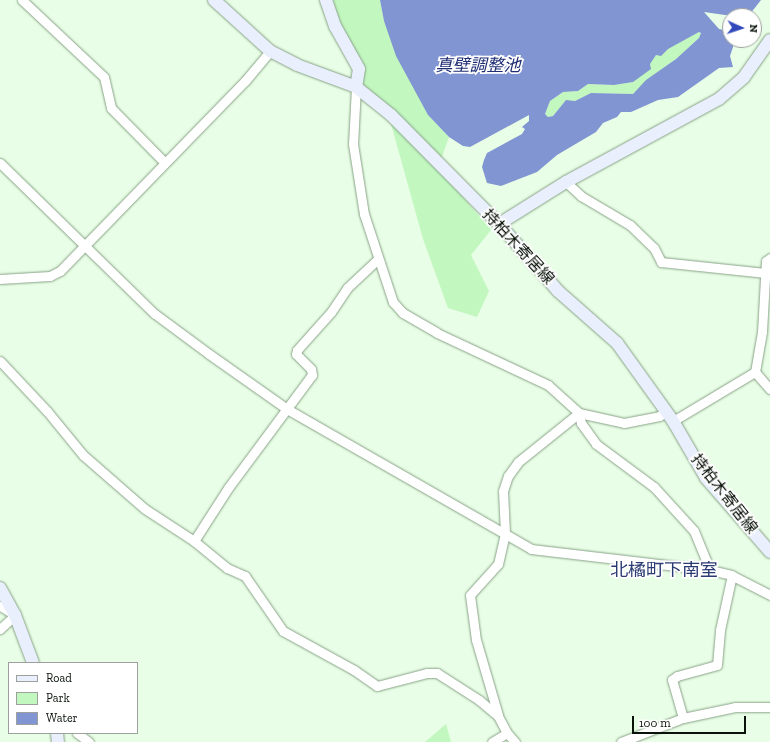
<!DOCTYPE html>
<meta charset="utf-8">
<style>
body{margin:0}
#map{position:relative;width:770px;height:742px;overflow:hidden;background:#e8fee6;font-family:"Zilla Slab","Noto Sans JP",serif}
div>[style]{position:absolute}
.green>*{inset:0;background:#c2f7bf}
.water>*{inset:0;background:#8095d1}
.roads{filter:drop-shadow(0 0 1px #88a287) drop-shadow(0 0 1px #88a287)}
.street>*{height:9px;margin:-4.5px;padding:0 4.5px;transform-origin:4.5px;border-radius:4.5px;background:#fff}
.secondary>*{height:12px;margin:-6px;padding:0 6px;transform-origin:6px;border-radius:6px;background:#e9effd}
span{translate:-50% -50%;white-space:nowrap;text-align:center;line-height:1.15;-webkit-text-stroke:3.5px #fff;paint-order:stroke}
.street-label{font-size:16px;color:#0a130a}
.water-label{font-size:17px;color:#1d2c73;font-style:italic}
.quarter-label{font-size:18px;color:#2a3a73}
.legend{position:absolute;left:8px;top:662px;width:130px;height:72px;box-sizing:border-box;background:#fff;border:1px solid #9da19d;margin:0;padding:5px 7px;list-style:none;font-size:12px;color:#0a130a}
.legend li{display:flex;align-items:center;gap:8px;height:20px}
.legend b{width:20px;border:1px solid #9da19d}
.north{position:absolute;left:722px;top:8px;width:40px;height:40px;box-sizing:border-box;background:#fff;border:1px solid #9da19d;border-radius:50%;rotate:93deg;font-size:11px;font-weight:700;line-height:16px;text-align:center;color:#0a130a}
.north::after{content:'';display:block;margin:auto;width:14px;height:18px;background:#3149ba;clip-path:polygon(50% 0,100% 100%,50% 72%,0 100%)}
.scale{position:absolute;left:632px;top:716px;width:114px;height:18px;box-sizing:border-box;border:2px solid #0a130a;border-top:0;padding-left:5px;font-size:12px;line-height:14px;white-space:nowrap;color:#0a130a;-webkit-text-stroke:3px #fff;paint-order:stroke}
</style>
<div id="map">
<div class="green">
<div style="clip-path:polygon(333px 0,380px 0,384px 21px,428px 115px,449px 137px,438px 168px,491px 230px,471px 255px,489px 291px,477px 317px,448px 308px,423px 239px,388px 113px,361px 85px,364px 69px,363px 62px,352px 48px,339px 24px)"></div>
<div style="clip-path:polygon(699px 32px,701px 33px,699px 38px,676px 59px,647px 80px,633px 94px,591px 93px,575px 101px,566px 100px,553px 116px,548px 117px,545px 114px,550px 101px,563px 92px,578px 91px,588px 84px,614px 85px,633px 82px,656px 55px)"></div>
<div style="clip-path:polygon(446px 724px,451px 742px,425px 742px)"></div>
</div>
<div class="water">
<div style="clip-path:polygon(evenodd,380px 0,761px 0,750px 14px,725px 15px,704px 12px,719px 29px,730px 31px,730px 40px,735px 41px,730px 56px,733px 67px,719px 68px,678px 97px,658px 100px,631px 112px,621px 112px,617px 117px,603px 123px,596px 132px,557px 155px,537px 172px,501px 186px,487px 183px,482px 167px,484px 160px,487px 153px,522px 134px,525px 129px,522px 127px,529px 121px,529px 115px,470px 147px,463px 146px,449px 137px,428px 115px,396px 56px,384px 21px,380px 0,699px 32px,701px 33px,699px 38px,676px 59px,646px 80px,633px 94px,591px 93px,575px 101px,566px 100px,553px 116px,548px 117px,545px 114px,550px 101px,563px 92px,578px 91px,588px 84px,614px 85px,633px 82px,651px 69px,650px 64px,656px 55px,661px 56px,668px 49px,699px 32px)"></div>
</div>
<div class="roads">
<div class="street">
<div style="left:22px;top:0;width:112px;rotate:43.2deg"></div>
<div style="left:104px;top:77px;width:32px;rotate:77deg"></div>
<div style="left:111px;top:108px;width:76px;rotate:45.5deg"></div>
<div style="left:356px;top:87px;width:57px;rotate:93deg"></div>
<div style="left:353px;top:144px;width:71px;rotate:81.1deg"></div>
<div style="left:364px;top:214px;width:93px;rotate:71.8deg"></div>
<div style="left:393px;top:302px;width:15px;rotate:48deg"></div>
<div style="left:403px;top:313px;width:39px;rotate:30deg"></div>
<div style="left:437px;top:333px;width:123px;rotate:25.1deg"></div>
<div style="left:548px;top:385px;width:42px;rotate:42.1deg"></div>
<div style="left:579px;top:413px;width:46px;rotate:12.5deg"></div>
<div style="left:624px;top:423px;width:36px;rotate:-11deg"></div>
<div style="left:659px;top:416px;width:7px;rotate:-34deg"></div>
<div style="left:0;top:163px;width:216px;rotate:44.3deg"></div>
<div style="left:155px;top:314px;width:67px;rotate:36.5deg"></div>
<div style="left:209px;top:354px;width:95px;rotate:35.2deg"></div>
<div style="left:287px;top:409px;width:281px;rotate:29.8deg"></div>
<div style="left:531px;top:549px;width:180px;rotate:6.7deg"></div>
<div style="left:710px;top:570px;width:22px;rotate:13deg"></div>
<div style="left:731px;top:575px;width:44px;rotate:27.1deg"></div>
<div style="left:566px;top:182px;width:21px;rotate:43deg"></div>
<div style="left:581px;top:196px;width:57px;rotate:30.6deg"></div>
<div style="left:630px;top:225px;width:33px;rotate:44deg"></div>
<div style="left:654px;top:248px;width:16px;rotate:63deg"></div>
<div style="left:661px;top:262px;width:105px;rotate:6deg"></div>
<div style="left:0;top:279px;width:50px;rotate:-3.4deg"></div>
<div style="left:50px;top:276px;width:11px;rotate:-27deg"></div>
<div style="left:60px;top:271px;width:265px;rotate:-45.8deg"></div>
<div style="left:245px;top:81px;width:39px;rotate:-50deg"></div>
<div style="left:0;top:361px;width:69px;rotate:46.8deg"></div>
<div style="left:47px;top:411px;width:57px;rotate:50.7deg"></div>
<div style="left:83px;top:455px;width:82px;rotate:41.1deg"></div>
<div style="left:145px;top:509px;width:59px;rotate:33.1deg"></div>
<div style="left:194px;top:541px;width:43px;rotate:39.3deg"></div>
<div style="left:227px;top:568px;width:20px;rotate:24deg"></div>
<div style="left:245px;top:576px;width:67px;rotate:55.4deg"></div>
<div style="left:283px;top:631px;width:81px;rotate:28.8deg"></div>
<div style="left:354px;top:670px;width:28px;rotate:35deg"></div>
<div style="left:377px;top:686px;width:52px;rotate:-14.6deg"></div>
<div style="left:427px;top:673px;width:10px"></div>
<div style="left:437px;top:673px;width:50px;rotate:32.7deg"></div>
<div style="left:479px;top:700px;width:25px;rotate:40deg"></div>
<div style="left:498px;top:716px;width:19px;rotate:62deg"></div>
<div style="left:507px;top:733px;width:12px;rotate:48deg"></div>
<div style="left:755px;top:372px;width:41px;rotate:-80.1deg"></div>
<div style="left:762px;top:332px;width:71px;rotate:-86.8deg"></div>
<div style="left:766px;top:261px;width:5px;rotate:-37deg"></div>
<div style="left:755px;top:372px;width:23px;rotate:49deg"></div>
<div style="left:579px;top:413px;width:10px;rotate:79deg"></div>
<div style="left:581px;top:423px;width:26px;rotate:54deg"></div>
<div style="left:596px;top:444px;width:72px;rotate:36.6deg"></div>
<div style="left:654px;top:487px;width:59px;rotate:47.7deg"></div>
<div style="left:694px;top:531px;width:42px;rotate:67.7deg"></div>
<div style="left:673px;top:421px;width:96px;rotate:-30.9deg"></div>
<div style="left:194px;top:541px;width:63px;rotate:-57.3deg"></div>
<div style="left:228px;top:488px;width:141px;rotate:-53.4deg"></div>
<div style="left:312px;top:375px;width:6px;rotate:-99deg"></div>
<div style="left:311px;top:369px;width:21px;rotate:-135deg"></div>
<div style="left:296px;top:354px;width:4px;rotate:-76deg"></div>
<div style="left:297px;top:350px;width:51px;rotate:-48.2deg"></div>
<div style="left:331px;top:312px;width:29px;rotate:-56deg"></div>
<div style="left:347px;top:288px;width:42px;rotate:-43.1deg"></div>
<div style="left:0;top:606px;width:17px;rotate:31deg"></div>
<div style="left:15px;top:615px;width:21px;rotate:137deg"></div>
<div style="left:498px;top:715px;width:78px;rotate:-106.3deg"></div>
<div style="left:476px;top:640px;width:45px;rotate:-97.6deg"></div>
<div style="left:470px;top:595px;width:42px;rotate:-47.9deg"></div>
<div style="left:498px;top:564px;width:32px;rotate:-77deg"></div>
<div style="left:505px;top:533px;width:42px;rotate:-92.7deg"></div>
<div style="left:503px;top:491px;width:16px;rotate:-72deg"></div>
<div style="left:508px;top:476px;width:17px;rotate:-54deg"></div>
<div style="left:518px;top:462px;width:78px;rotate:-38.8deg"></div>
<div style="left:683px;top:718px;width:40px;rotate:-106deg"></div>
<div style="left:672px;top:680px;width:6px;rotate:-39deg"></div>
<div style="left:677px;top:676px;width:41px;rotate:-15.4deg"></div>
<div style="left:717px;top:665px;width:35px;rotate:-85deg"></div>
<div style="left:720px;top:630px;width:56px;rotate:-77.7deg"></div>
<div style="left:77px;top:733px;width:15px;rotate:37deg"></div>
<div style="left:492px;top:742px;width:17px;rotate:-31deg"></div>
<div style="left:621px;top:742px;width:66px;rotate:-21.2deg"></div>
<div style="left:683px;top:718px;width:53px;rotate:-11.9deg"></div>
<div style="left:735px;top:707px;width:35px"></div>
</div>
<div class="secondary">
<div style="left:214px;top:0;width:76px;rotate:42.3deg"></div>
<div style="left:270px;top:51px;width:30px;rotate:27deg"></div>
<div style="left:297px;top:65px;width:63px;rotate:20.4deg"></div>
<div style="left:356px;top:87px;width:45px;rotate:38.7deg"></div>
<div style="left:391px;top:115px;width:153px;rotate:45.3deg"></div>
<div style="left:499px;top:224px;width:89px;rotate:48.6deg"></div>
<div style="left:558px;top:291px;width:79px;rotate:41.4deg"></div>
<div style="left:617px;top:343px;width:96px;rotate:54.3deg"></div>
<div style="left:673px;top:421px;width:66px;rotate:59.9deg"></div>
<div style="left:706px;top:478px;width:98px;rotate:49.1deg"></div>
<div style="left:326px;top:0;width:28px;rotate:71deg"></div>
<div style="left:335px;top:26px;width:49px;rotate:60.8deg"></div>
<div style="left:359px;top:69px;width:18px;rotate:99deg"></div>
<div style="left:499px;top:224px;width:79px;rotate:-32.1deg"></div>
<div style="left:566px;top:182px;width:174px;rotate:-28.5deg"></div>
<div style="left:719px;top:99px;width:33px;rotate:-41deg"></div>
<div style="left:744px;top:77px;width:45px;rotate:-54.9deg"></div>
<div style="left:0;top:588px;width:31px;rotate:61deg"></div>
<div style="left:15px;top:615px;width:51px;rotate:69.4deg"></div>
<div style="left:57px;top:733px;width:9px;rotate:84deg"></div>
</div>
</div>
<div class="street-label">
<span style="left:518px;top:247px;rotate:47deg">持柏木寄居線</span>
<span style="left:724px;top:494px;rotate:52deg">持柏木寄居線</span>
</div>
<div class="water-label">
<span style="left:478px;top:66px">真壁調整池</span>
</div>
<div class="quarter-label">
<span style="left:664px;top:570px">北橘町下南室</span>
</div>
<ul class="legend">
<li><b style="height:5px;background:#e9effd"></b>Road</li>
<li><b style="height:11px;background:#c2f7bf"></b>Park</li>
<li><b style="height:11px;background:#8095d1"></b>Water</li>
</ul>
<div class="north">N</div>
<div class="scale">100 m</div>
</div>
